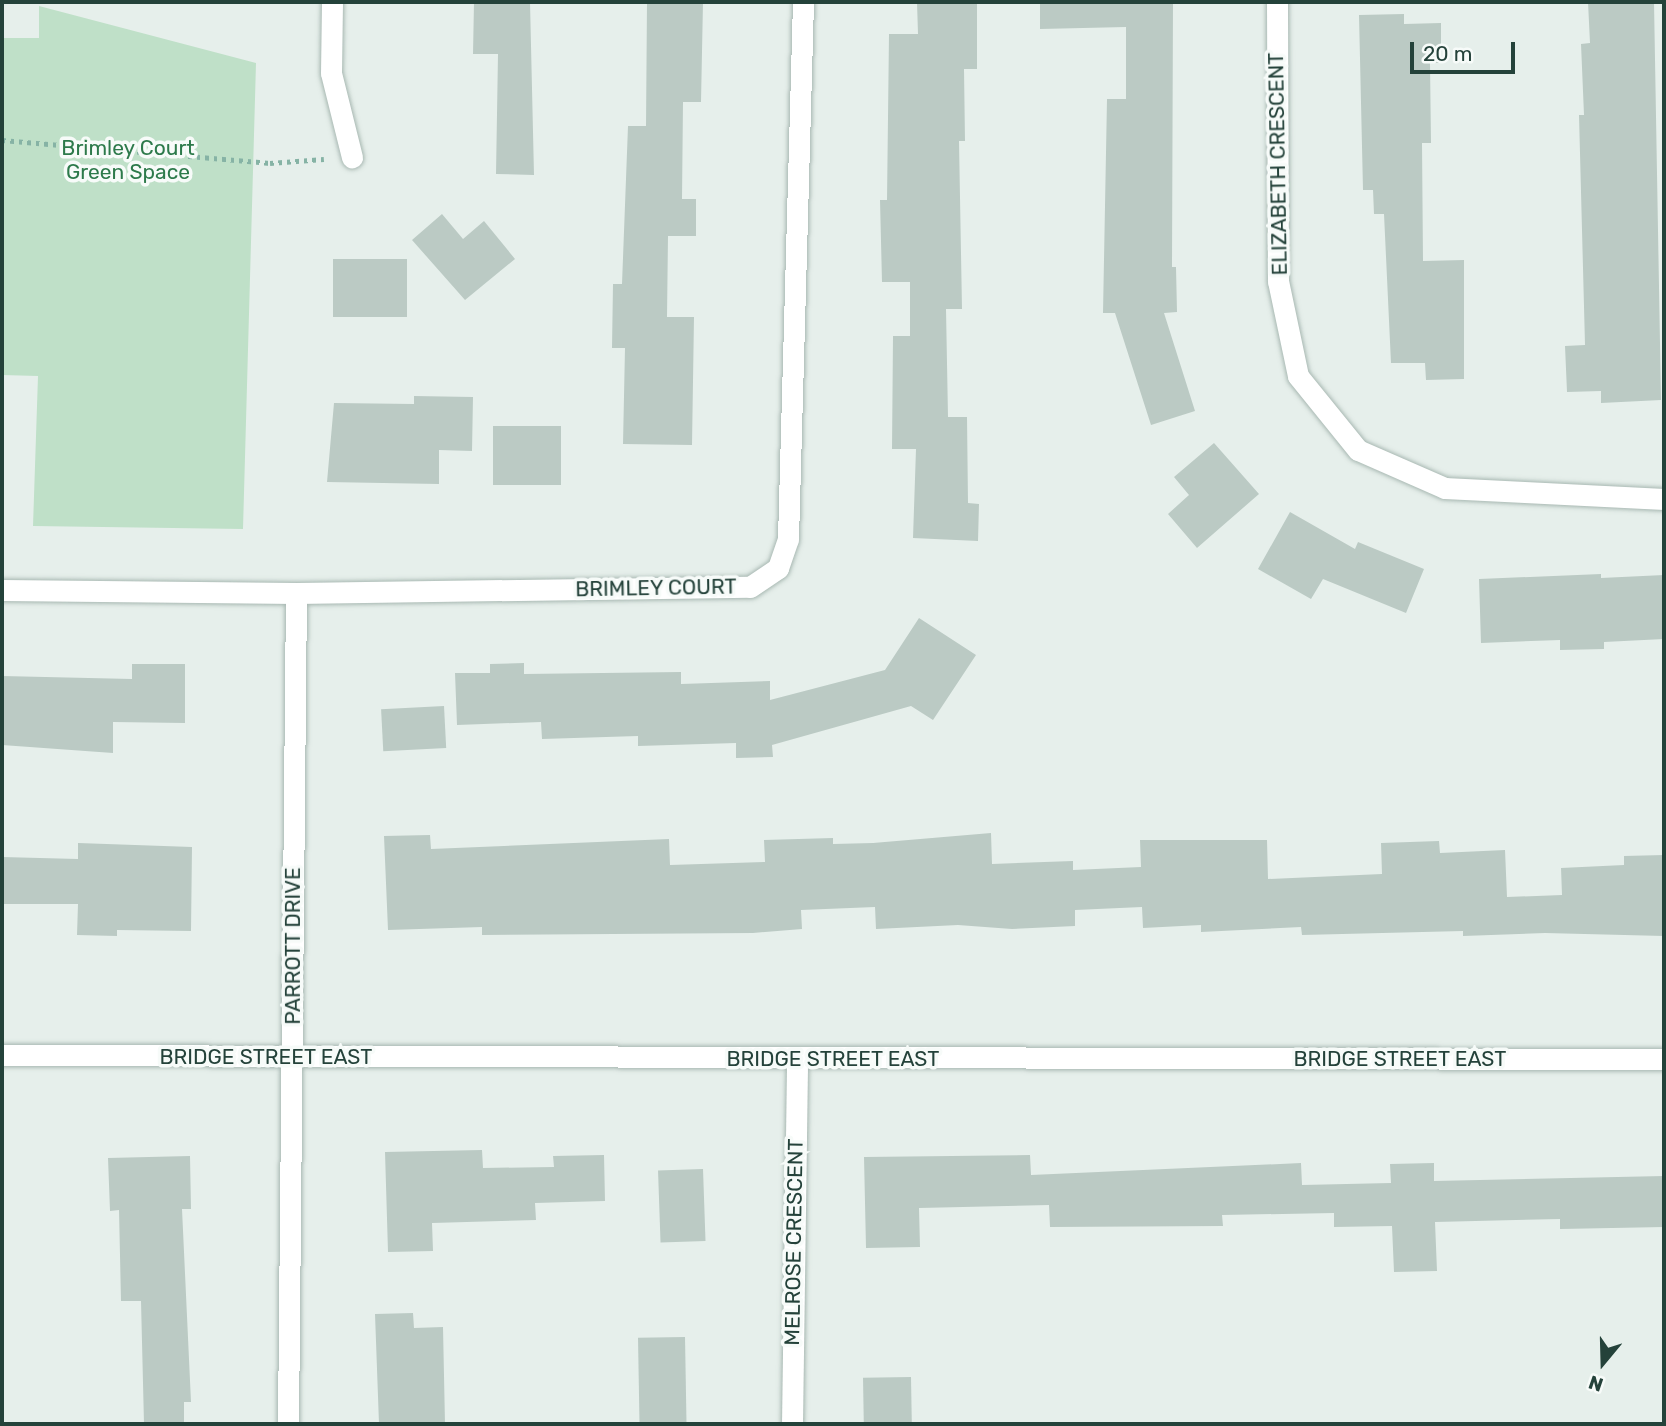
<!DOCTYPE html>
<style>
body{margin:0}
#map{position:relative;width:1666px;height:1426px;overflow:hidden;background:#e6efeb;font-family:Rubik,sans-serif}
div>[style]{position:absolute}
.green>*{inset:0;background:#bfe0c8}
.building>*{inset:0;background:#bbcac4;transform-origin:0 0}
.path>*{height:4.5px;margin-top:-2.25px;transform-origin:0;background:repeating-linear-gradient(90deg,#86b3a5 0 3.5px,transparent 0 8.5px)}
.roads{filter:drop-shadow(0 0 2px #a8b8b2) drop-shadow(0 0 2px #a8b8b2)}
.street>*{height:21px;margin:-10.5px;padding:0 10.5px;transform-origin:10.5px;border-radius:10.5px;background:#fff}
.secondary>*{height:21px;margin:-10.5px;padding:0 10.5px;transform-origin:10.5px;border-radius:10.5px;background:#fff}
span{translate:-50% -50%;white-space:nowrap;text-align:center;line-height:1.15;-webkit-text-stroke:7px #f7fbf9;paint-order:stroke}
.park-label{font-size:21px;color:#2d7a4b}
.street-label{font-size:21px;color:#24423a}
.frame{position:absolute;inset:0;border:4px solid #24423a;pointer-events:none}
.north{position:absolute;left:1568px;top:1328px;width:70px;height:70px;-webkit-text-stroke:5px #f7fbf9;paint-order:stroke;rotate:199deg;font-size:19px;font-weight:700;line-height:28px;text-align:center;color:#24423a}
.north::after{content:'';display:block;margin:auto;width:24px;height:32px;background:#24423a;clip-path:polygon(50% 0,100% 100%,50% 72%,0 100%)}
.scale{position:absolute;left:1410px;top:42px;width:105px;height:32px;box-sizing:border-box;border:4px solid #24423a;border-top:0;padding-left:9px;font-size:21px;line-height:24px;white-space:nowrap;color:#24423a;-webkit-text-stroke:5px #f7fbf9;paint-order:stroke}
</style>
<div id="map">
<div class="green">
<div style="clip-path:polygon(39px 6px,256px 63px,243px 529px,33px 526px,38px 376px,2px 375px,2px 38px,39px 38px)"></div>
</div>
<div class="building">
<div style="clip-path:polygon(474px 2px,530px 2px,534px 175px,496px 174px,498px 54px,473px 54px)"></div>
<div style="clip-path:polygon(647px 2px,703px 2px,701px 102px,683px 102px,682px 199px,696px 199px,696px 236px,668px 236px,667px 317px,694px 317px,692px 445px,623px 444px,625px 348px,612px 348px,613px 284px,622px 284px,628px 126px,646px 126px)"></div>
<div style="clip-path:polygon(917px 2px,977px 2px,977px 69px,964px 69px,965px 141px,959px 141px,962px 309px,946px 309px,948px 417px,967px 417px,968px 503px,979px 504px,978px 541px,913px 538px,916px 449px,892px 449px,893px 336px,910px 336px,910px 282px,882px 282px,880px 200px,887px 200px,889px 34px,918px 34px)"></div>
<div style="clip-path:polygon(1040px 2px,1173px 2px,1172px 267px,1176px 267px,1177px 312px,1164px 313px,1195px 411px,1151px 425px,1115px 313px,1103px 313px,1107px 99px,1126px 99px,1126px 27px,1040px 29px)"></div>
<div style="clip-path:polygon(1588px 2px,1654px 2px,1661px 400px,1601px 403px,1601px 391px,1567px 392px,1565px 346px,1585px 345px,1579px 115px,1584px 115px,1581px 44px,1590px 43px)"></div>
<div style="clip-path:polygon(1404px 14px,1404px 24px,1441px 23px,1441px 63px,1430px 63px,1431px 143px,1422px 143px,1423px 261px,1464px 260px,1464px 379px,1426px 380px,1425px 363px,1391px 363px,1384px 214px,1374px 214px,1373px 190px,1363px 190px,1359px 15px)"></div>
<div style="clip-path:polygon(442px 214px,463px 239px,484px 221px,515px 259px,465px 300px,412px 240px)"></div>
<div style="left:333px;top:259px;width:74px;height:58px"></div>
<div style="clip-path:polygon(414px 396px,473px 397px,472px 451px,439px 450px,439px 484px,327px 482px,334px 403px,414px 404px)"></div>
<div style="left:493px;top:426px;width:68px;height:59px"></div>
<div style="clip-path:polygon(1214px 443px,1259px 494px,1197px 548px,1168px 514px,1189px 495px,1174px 477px)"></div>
<div style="clip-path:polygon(1290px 512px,1355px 549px,1358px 542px,1424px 569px,1406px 613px,1323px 579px,1311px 599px,1258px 569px)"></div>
<div style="clip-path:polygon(1601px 574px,1601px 578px,1664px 575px,1664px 639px,1604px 642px,1604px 649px,1560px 650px,1560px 640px,1481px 643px,1479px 579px)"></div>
<div style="clip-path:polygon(919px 618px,976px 655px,933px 720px,911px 706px,772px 745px,773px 757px,736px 758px,736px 743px,638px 746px,638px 736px,542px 739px,541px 722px,457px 725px,455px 673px,490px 673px,490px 664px,524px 663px,524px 674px,681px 672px,681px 684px,770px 681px,770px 700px,885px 670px)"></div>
<div style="clip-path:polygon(132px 664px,185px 664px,185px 723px,113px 722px,113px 753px,2px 745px,2px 676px,132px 679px)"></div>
<div style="left:444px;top:706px;width:42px;height:63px;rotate:87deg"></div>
<div style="clip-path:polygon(991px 833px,992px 864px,1073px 861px,1073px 870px,1141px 867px,1140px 840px,1267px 840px,1268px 879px,1382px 874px,1381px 843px,1439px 841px,1440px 853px,1505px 850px,1507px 897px,1562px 895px,1561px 868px,1624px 865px,1624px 856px,1664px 855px,1664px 936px,1545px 933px,1463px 936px,1463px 931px,1302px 935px,1301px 927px,1201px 932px,1201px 925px,1143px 928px,1142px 907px,1075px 910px,1075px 926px,1012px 929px,958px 925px,876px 929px,875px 907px,801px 910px,802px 929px,753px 933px,482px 935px,482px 927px,388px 930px,384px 836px,430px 835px,431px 849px,669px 839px,670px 865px,765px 862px,764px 840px,833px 838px,833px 844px,873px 843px)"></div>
<div style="clip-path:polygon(78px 843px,192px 847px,191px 931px,117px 930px,117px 936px,77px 935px,78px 904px,2px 904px,2px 857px,78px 859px)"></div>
<div style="clip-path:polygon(482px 1150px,483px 1168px,554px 1167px,553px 1156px,604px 1155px,605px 1201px,535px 1203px,536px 1220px,432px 1223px,433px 1251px,388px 1252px,385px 1152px)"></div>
<div style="clip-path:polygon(1030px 1155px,1031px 1175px,1301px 1163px,1302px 1185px,1391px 1183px,1390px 1164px,1434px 1163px,1434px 1181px,1664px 1176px,1664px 1227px,1560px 1229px,1560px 1219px,1435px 1222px,1437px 1271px,1394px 1272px,1392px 1226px,1334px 1227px,1334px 1213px,1222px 1215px,1223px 1226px,1050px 1227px,1049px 1205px,919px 1208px,920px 1247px,866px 1248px,864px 1157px)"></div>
<div style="clip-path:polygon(190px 1156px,191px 1209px,182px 1209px,191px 1402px,184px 1402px,184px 1424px,144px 1424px,141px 1301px,121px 1301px,119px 1210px,110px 1211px,108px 1158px)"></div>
<div style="left:703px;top:1169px;width:72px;height:45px;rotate:88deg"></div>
<div style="clip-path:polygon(413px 1313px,414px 1328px,443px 1327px,445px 1424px,379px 1424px,375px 1314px)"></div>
<div style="left:685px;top:1337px;width:87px;height:47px;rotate:89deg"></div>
<div style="left:911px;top:1377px;width:47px;height:48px;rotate:89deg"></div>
</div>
<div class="path">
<div style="left:2px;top:140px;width:269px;rotate:4.9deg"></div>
<div style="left:270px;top:163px;width:54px;rotate:-4.2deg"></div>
</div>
<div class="roads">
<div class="street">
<div style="left:332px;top:2px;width:71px;rotate:90.8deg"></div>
<div style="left:331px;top:73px;width:87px;rotate:76deg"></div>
<div style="left:1277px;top:2px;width:279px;rotate:89.8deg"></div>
<div style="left:1278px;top:281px;width:97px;rotate:78.1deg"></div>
<div style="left:1298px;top:376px;width:95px;rotate:51deg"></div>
<div style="left:1358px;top:450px;width:95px;rotate:23.6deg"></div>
<div style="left:1445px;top:488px;width:219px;rotate:2.9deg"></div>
<div style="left:2px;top:590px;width:294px;rotate:0.6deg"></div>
<div style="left:296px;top:593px;width:454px;rotate:-0.8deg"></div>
<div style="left:750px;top:587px;width:34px;rotate:-34deg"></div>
<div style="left:778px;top:568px;width:31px;rotate:-71deg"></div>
<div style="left:788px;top:539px;width:537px;rotate:-88.4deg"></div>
<div style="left:288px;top:1424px;width:831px;rotate:-89.45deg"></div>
<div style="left:792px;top:1424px;width:365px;rotate:-89.2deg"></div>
</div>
<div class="secondary">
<div style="left:2px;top:1055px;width:1662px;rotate:0.14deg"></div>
</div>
</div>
<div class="park-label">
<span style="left:128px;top:160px">Brimley Court<br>Green Space</span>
</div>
<div class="street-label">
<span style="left:1278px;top:164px;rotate:-91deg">ELIZABETH CRESCENT</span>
<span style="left:656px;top:588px;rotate:-1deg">BRIMLEY COURT</span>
<span style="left:293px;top:946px;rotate:-90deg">PARROTT DRIVE</span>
<span style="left:266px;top:1057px">BRIDGE STREET EAST</span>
<span style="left:833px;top:1059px">BRIDGE STREET EAST</span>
<span style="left:1400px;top:1059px">BRIDGE STREET EAST</span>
<span style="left:794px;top:1242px;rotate:-89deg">MELROSE CRESCENT</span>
</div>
<div class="frame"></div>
<div class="north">N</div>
<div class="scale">20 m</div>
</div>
